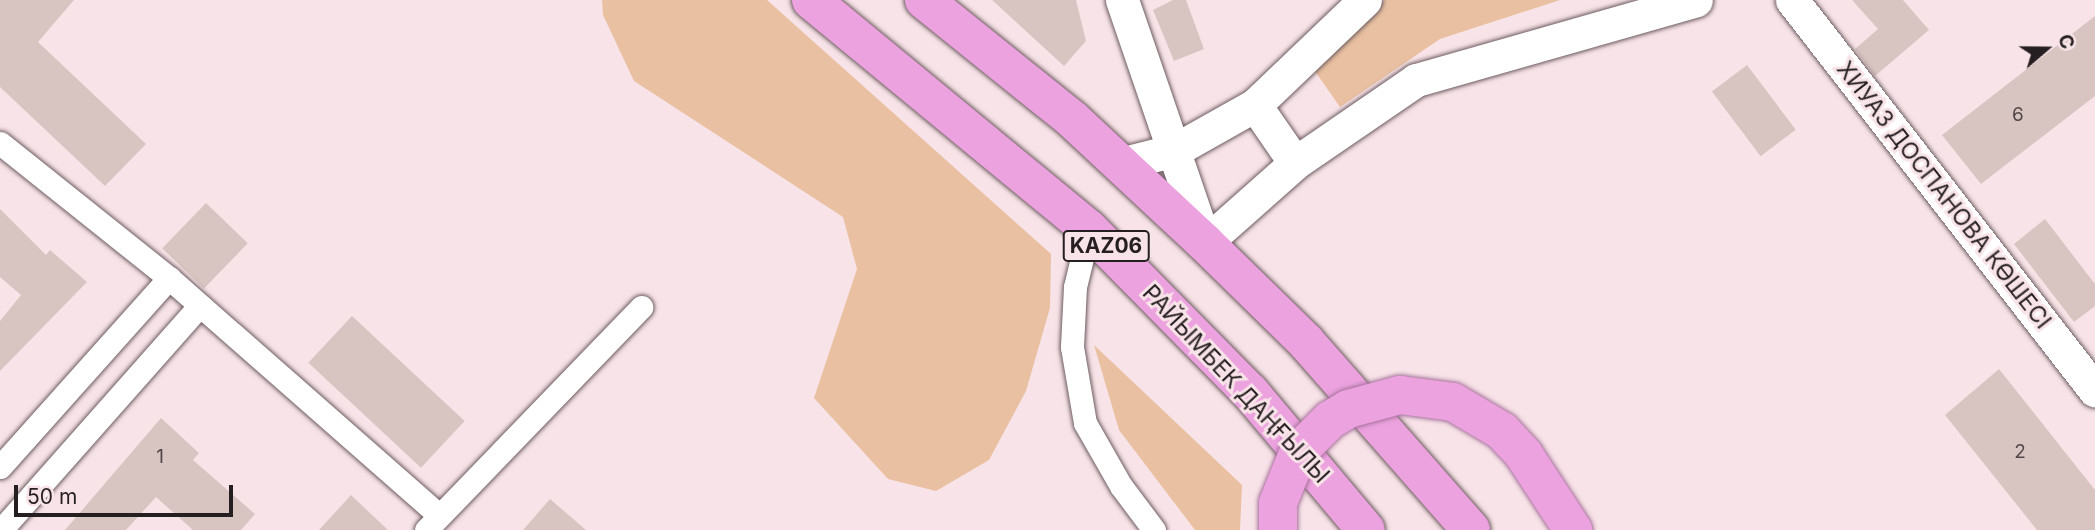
<!DOCTYPE html>
<meta charset="utf-8">
<style>
body{margin:0}
#map{position:relative;width:2095px;height:530px;overflow:hidden;background:#f8e4e8;font-family:Inter,sans-serif}
div>[style]{position:absolute}
.green>*{inset:0;background:#e9c0a1}
.building>*{inset:0;background:#d8c5c1;transform-origin:0 0}
.roads{filter:drop-shadow(0 0 2px #6d5c60) drop-shadow(0 0 2px #6d5c60)}
.street>*{height:23px;margin:-11.5px;padding:0 11.5px;transform-origin:11.5px;border-radius:11.5px;background:#fff}
.secondary>*{height:33px;margin:-16.5px;padding:0 16.5px;transform-origin:16.5px;border-radius:16.5px;background:#fff}
.highway>*{height:38px;margin:-19px;padding:0 19px;transform-origin:19px;border-radius:19px;background:#eca2df}
.bridges{filter:drop-shadow(0 0 2px #a7749c) drop-shadow(0 0 2px #a7749c)}
.highway-bridge>*{height:38px;margin:-19px;padding:0 19px;transform-origin:19px;border-radius:19px;background:#eca2df}
span{translate:-50% -50%;white-space:nowrap;text-align:center;line-height:1.15;-webkit-text-stroke:6px #f8e4e8;paint-order:stroke}
.number-label{font-size:19px;color:#524849}
.number-label span{-webkit-text-stroke-width:0}
.shield-label span{padding:2px 5px;background:#f8e4e8;border:2px solid;border-radius:5px;-webkit-text-stroke-width:0}
.shield-label{font-size:21px;color:#261f21;font-weight:700}
.street-label{font-size:23px;color:#261f21}
.north{position:absolute;left:2011px;top:14px;width:70px;height:70px;-webkit-text-stroke:5px #f8e4e8;paint-order:stroke;rotate:70deg;font-size:19px;font-weight:700;line-height:28px;text-align:center;color:#261f21}
.north::after{content:'';display:block;margin:auto;width:24px;height:32px;background:#261f21;clip-path:polygon(50% 0,100% 100%,50% 72%,0 100%)}
.scale{position:absolute;left:14px;top:485px;width:219px;height:32px;box-sizing:border-box;border:4px solid #261f21;border-top:0;padding-left:9px;font-size:21px;line-height:24px;white-space:nowrap;color:#261f21;-webkit-text-stroke:5px #f8e4e8;paint-order:stroke}
</style>
<div id="map">
<div class="green">
<div style="clip-path:polygon(602px 0,767px 0,1051px 254px,1050px 308px,1026px 391px,989px 460px,936px 491px,888px 479px,814px 398px,857px 269px,843px 217px,634px 81px,603px 15px)"></div>
<div style="clip-path:polygon(1385px 0,1560px 0,1440px 39px,1340px 107px,1312px 67px)"></div>
<div style="clip-path:polygon(1094px 345px,1242px 485px,1240px 530px,1195px 530px,1119px 430px)"></div>
</div>
<div class="building">
<div style="clip-path:polygon(0 0,74px 0,38px 42px,146px 144px,105px 186px,0 87px)"></div>
<div style="clip-path:polygon(992px 0,1076px 0,1086px 41px,1064px 66px)"></div>
<div style="clip-path:polygon(1173px 0,1186px 0,1204px 49px,1174px 61px,1153px 10px)"></div>
<div style="clip-path:polygon(1852px 0,1903px 0,1929px 30px,1875px 76px,1855px 49px,1878px 29px)"></div>
<div style="clip-path:polygon(2095px 16px,2095px 96px,1981px 184px,1942px 135px)"></div>
<div style="left:1747px;top:65px;width:81px;height:44px;rotate:53deg"></div>
<div style="left:206px;top:203px;width:58px;height:63px;rotate:44deg"></div>
<div style="clip-path:polygon(0 209px,46px 255px,50px 250px,87px 282px,0 371px,0 321px,21px 295px,0 277px)"></div>
<div style="clip-path:polygon(2045px 219px,2095px 284px,2095px 306px,2074px 322px,2014px 244px)"></div>
<div style="left:352px;top:316px;width:154px;height:64px;rotate:43deg"></div>
<div style="clip-path:polygon(1999px 369px,2095px 490px,2095px 530px,2037px 530px,1945px 415px)"></div>
<div style="clip-path:polygon(161px 418px,199px 453px,193px 460px,255px 514px,241px 530px,193px 530px,156px 497px,126px 530px,65px 530px)"></div>
<div style="clip-path:polygon(351px 495px,388px 530px,319px 530px)"></div>
<div style="clip-path:polygon(550px 499px,586px 530px,523px 530px)"></div>
</div>
<div class="roads">
<div class="street">
<div style="left:0;top:143px;width:216px;rotate:38.6deg"></div>
<div style="left:169px;top:278px;width:359px;rotate:41.3deg"></div>
<div style="left:1089px;top:229px;width:60px;rotate:103.6deg"></div>
<div style="left:1075px;top:287px;width:60px;rotate:92.9deg"></div>
<div style="left:1072px;top:347px;width:77px;rotate:80.3deg"></div>
<div style="left:1085px;top:423px;width:73px;rotate:60.3deg"></div>
<div style="left:1121px;top:486px;width:55px;rotate:53.1deg"></div>
<div style="left:0;top:467px;width:254px;rotate:-48.2deg"></div>
<div style="left:1px;top:530px;width:300px;rotate:-48.5deg"></div>
<div style="left:426px;top:530px;width:310px;rotate:-46deg"></div>
</div>
<div class="secondary">
<div style="left:1122px;top:0;width:257px;rotate:71.1deg"></div>
<div style="left:1205px;top:243px;width:120px;rotate:-41.6deg"></div>
<div style="left:1295px;top:163px;width:147px;rotate:-34.4deg"></div>
<div style="left:1416px;top:80px;width:291px;rotate:-15.9deg"></div>
<div style="left:1792px;top:0;width:494px;rotate:52.2deg"></div>
<div style="left:1255px;top:105px;width:70px;rotate:55.4deg"></div>
<div style="left:1120px;top:164px;width:57px;rotate:-14.3deg"></div>
<div style="left:1175px;top:150px;width:92px;rotate:-29.4deg"></div>
<div style="left:1255px;top:105px;width:152px;rotate:-43.7deg"></div>
</div>
<div class="highway">
<div style="left:811px;top:0;width:360px;rotate:39.5deg"></div>
<div style="left:1089px;top:229px;width:229px;rotate:45.4deg"></div>
<div style="left:1250px;top:392px;width:180px;rotate:50deg"></div>
<div style="left:924px;top:0;width:190px;rotate:38.8deg"></div>
<div style="left:1072px;top:119px;width:182px;rotate:43deg"></div>
<div style="left:1205px;top:243px;width:141px;rotate:44.4deg"></div>
<div style="left:1306px;top:342px;width:250px;rotate:48.7deg"></div>
</div>
</div>
<div class="bridges">
<div class="highway-bridge">
<div style="left:1278px;top:530px;width:27px;rotate:-90deg"></div>
<div style="left:1278px;top:503px;width:56px;rotate:-68deg"></div>
<div style="left:1299px;top:451px;width:44px;rotate:-45deg"></div>
<div style="left:1330px;top:420px;width:21px;rotate:-31deg"></div>
<div style="left:1348px;top:409px;width:54px;rotate:-15.1deg"></div>
<div style="left:1400px;top:395px;width:53px;rotate:7.5deg"></div>
<div style="left:1453px;top:402px;width:57px;rotate:30.6deg"></div>
<div style="left:1502px;top:431px;width:33px;rotate:47deg"></div>
<div style="left:1524px;top:455px;width:90px;rotate:56.8deg"></div>
</div>
</div>
<div class="number-label">
<span style="left:2018px;top:115px">6</span>
<span style="left:2020px;top:452px">2</span>
<span style="left:160px;top:457px">1</span>
</div>
<div class="shield-label">
<span style="left:1106px;top:246px">KАZ06</span>
</div>
<div class="street-label">
<span style="left:1944px;top:195px;rotate:52deg">ХИУАЗ ДОСПАНОВА КӨШЕСІ</span>
<span style="left:1236px;top:384px;rotate:47deg">РАЙЫМБЕК ДАҢҒЫЛЫ</span>
</div>
<div class="north">С</div>
<div class="scale">50 m</div>
</div>
